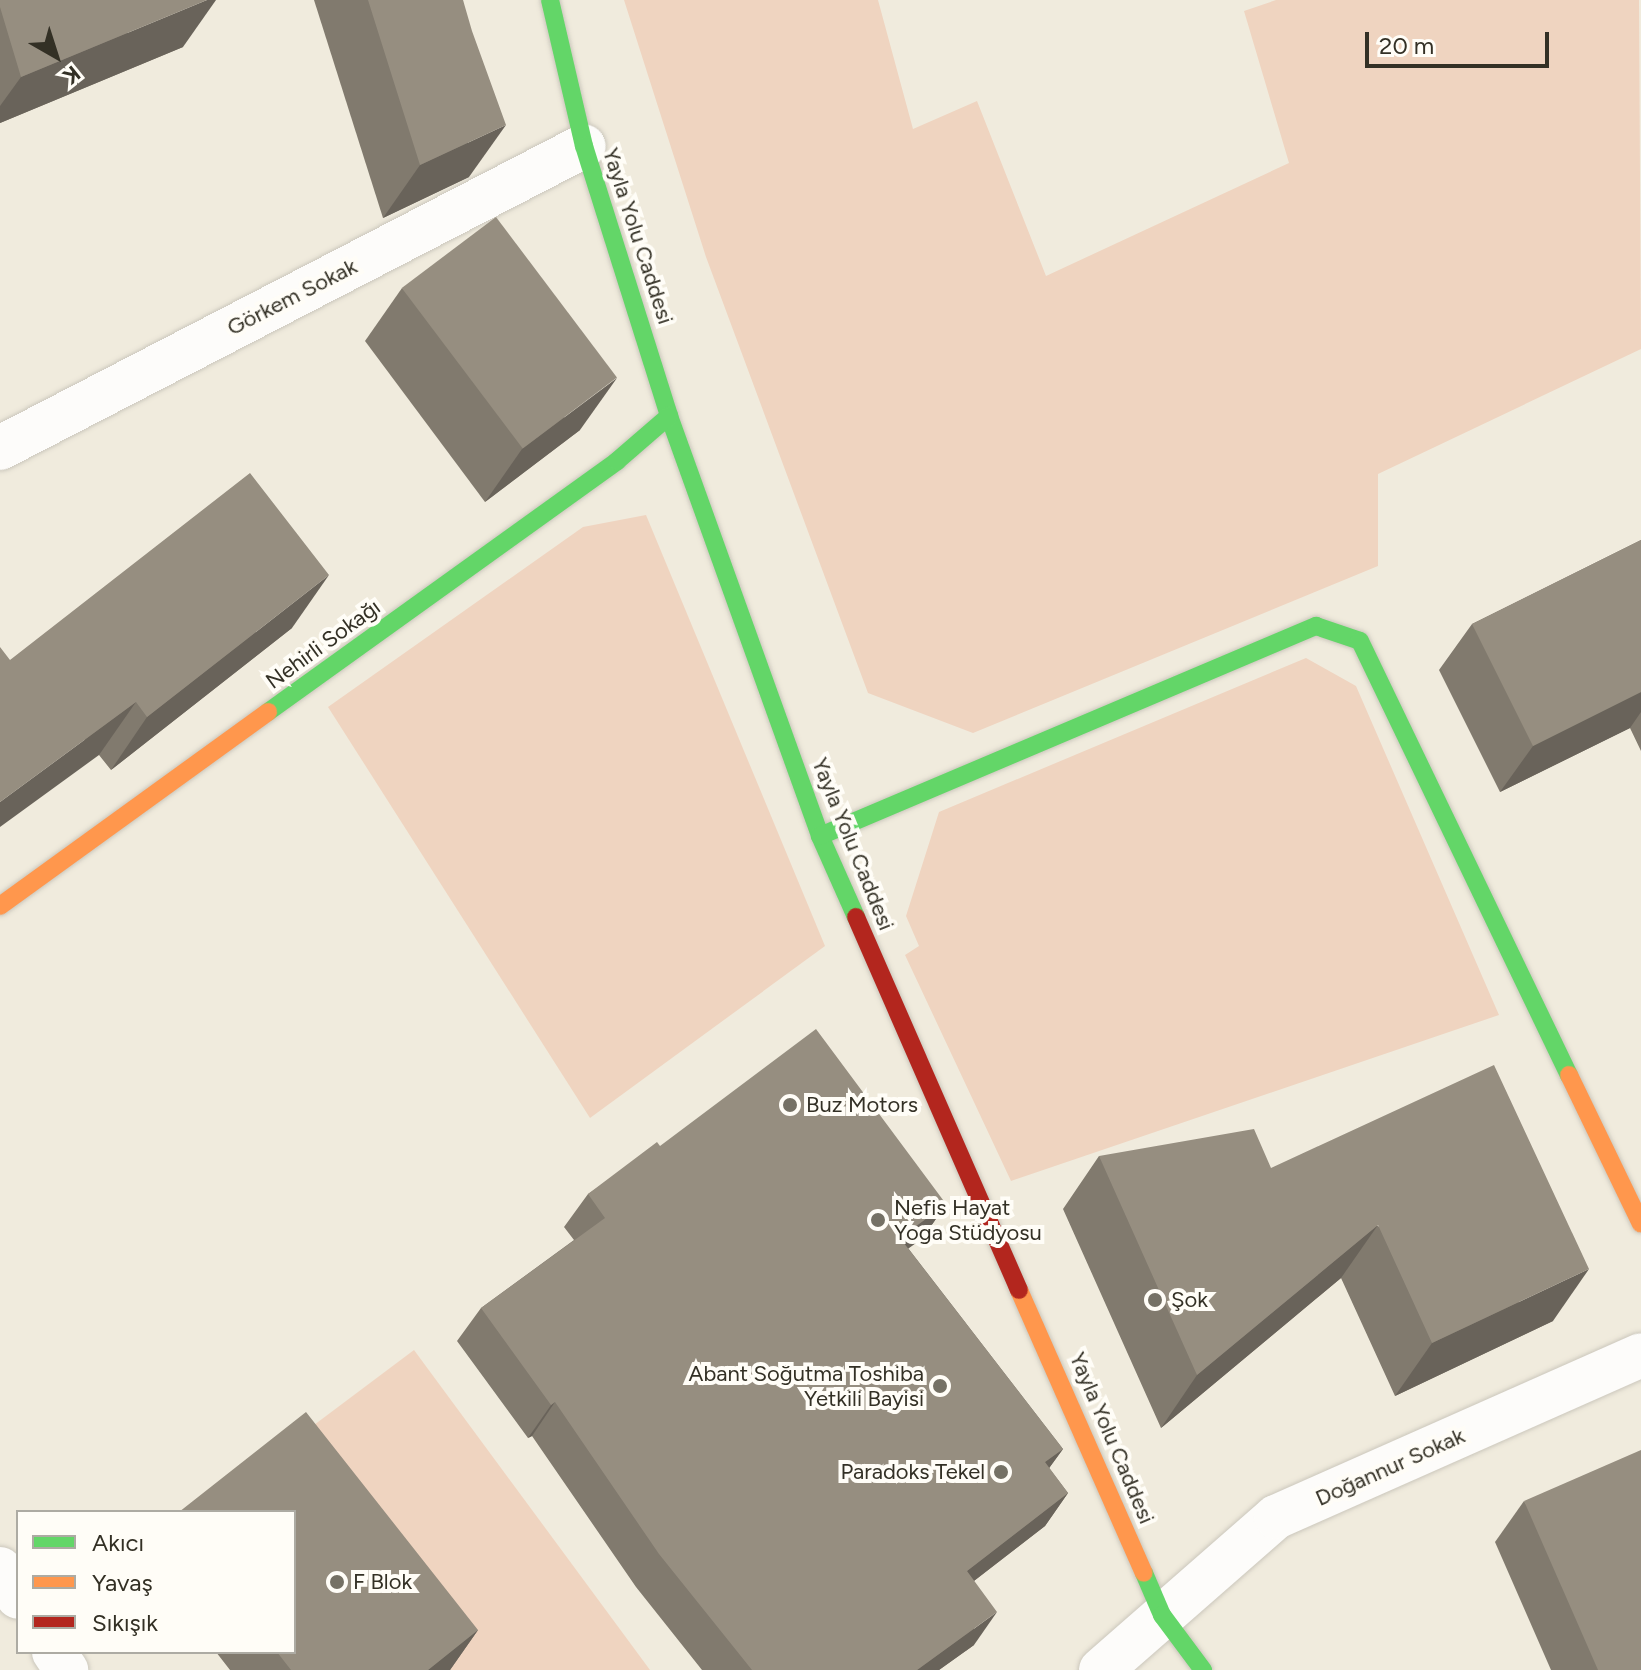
<!DOCTYPE html>
<meta charset="utf-8">
<style>
body{margin:0}
#map{position:relative;width:1641px;height:1670px;overflow:hidden;background:#f0ebdd;font-family:Figtree,sans-serif}
div>[style]{position:absolute}
.green>*{inset:0;background:#efd4c0}
.roads{filter:drop-shadow(0 0 2px #cbc7bc) drop-shadow(0 0 2px #cbc7bc)}
.street>*{height:44px;margin:-22px;padding:0 22px;transform-origin:22px;border-radius:22px;background:#fdfcfa}
.fast>*{height:18px;margin:-9px;padding:0 9px;transform-origin:9px;border-radius:9px;background:#63d668}
.slow>*{height:18px;margin:-9px;padding:0 9px;transform-origin:9px;border-radius:9px;background:#ff974d}
.jam>*{height:18px;margin:-9px;padding:0 9px;transform-origin:9px;border-radius:9px;background:#b3261e}
.wall>*{inset:0;background:#817a6e}
.shaded-wall>*{inset:0;background:#69635a}
.building>*{inset:0;background:#968e80;transform-origin:0 0}
.dots>*{width:22px;height:22px;translate:-50% -50%;box-sizing:border-box;border:4px solid #fffdf7;border-radius:50%}
span{translate:-50% -50%;white-space:nowrap;text-align:center;line-height:1.15;-webkit-text-stroke:8px #fffdf7;paint-order:stroke}
.street-label{font-size:22px;color:#333025}
.poi-label{font-size:22px;color:#333025}
.left{translate:0 -50%;text-align:left}
.right{translate:-100% -50%;text-align:right}
.legend{position:absolute;left:16px;top:1510px;width:280px;height:144px;box-sizing:border-box;background:#fffdf7;border:2px solid #adaba3;margin:0;padding:10px 14px;list-style:none;font-size:24px;color:#333025}
.legend li{display:flex;align-items:center;gap:16px;height:40px}
.legend b{width:40px;border:2px solid #adaba3}
.north{position:absolute;left:16px;top:16px;width:80px;height:80px;-webkit-text-stroke:6px #fffdf7;paint-order:stroke;rotate:141deg;font-size:22px;font-weight:700;line-height:32px;text-align:center;color:#333025}
.north::after{content:'';display:block;margin:auto;width:28px;height:36px;background:#333025;clip-path:polygon(50% 0,100% 100%,50% 72%,0 100%)}
.scale{position:absolute;left:1365px;top:32px;width:184px;height:36px;box-sizing:border-box;border:4px solid #333025;border-top:0;padding-left:10px;font-size:24px;line-height:28px;white-space:nowrap;color:#333025;-webkit-text-stroke:6px #fffdf7;paint-order:stroke}
</style>
<div id="map">
<div class="green">
<div style="clip-path:polygon(624px 0,878px 0,913px 129px,977px 101px,1046px 276px,1289px 163px,1244px 11px,1276px 0,1639px 0,1641px 349px,1378px 474px,1378px 566px,973px 733px,868px 693px,706px 257px)"></div>
<div style="clip-path:polygon(646px 515px,825px 946px,590px 1118px,328px 707px,583px 527px)"></div>
<div style="clip-path:polygon(1306px 658px,1356px 686px,1499px 1015px,1011px 1181px,905px 955px,919px 946px,906px 916px,939px 812px)"></div>
<div style="clip-path:polygon(414px 1350px,650px 1670px,439px 1670px,278px 1452px)"></div>
</div>
<div class="roads">
<div class="street">
<div style="left:0;top:448px;width:657px;rotate:-27.34deg"></div>
<div style="left:0;top:1569px;width:33px;rotate:57deg"></div>
<div style="left:54px;top:1652px;width:22px;rotate:56deg"></div>
<div style="left:1101px;top:1670px;width:232px;rotate:-41.2deg"></div>
<div style="left:1276px;top:1517px;width:399px;rotate:-23.9deg"></div>
</div>
<div class="fast">
<div style="left:550px;top:0;width:150px;rotate:76.9deg"></div>
<div style="left:584px;top:146px;width:283px;rotate:72.5deg"></div>
<div style="left:669px;top:416px;width:446px;rotate:70.2deg"></div>
<div style="left:820px;top:836px;width:89px;rotate:66deg"></div>
<div style="left:268px;top:712px;width:430px;rotate:-35.7deg"></div>
<div style="left:617px;top:461px;width:69px;rotate:-40.9deg"></div>
<div style="left:820px;top:836px;width:539px;rotate:-22.95deg"></div>
<div style="left:1316px;top:626px;width:46px;rotate:18.8deg"></div>
<div style="left:1360px;top:641px;width:482px;rotate:64.3deg"></div>
<div style="left:1144px;top:1573px;width:46px;rotate:66.8deg"></div>
<div style="left:1162px;top:1615px;width:69px;rotate:53.3deg"></div>
</div>
<div class="slow">
<div style="left:0;top:906px;width:331px;rotate:-35.9deg"></div>
<div style="left:1569px;top:1075px;width:165px;rotate:64.2deg"></div>
<div style="left:1019px;top:1290px;width:309px;rotate:66.2deg"></div>
</div>
<div class="jam">
<div style="left:856px;top:917px;width:407px;rotate:66.4deg"></div>
</div>
</div>
<div class="wall">
<div style="clip-path:polygon(0 0,183px 47px,0 123px)"></div>
<div style="clip-path:polygon(314px 0,463px 0,469px 177px,383px 218px)"></div>
<div style="clip-path:polygon(402px 288px,580px 430px,485px 502px,365px 341px)"></div>
<div style="clip-path:polygon(1641px 540px,1641px 751px,1630px 728px,1500px 792px,1439px 670px,1472px 624px)"></div>
<div style="clip-path:polygon(292px 628px,111px 770px,99px 755px,10px 660px)"></div>
<div style="clip-path:polygon(660px 1146px,946px 1204px,923px 1238px,908px 1248px,1063px 1449px,1049px 1468px,1068px 1493px,1045px 1526px,974px 1581px,974px 1645px,939px 1670px,702px 1670px,636px 1587px,532px 1436px,528px 1438px,457px 1341px,481px 1308px,574px 1240px,564px 1227px,588px 1194px)"></div>
<div style="clip-path:polygon(1099px 1156px,1271px 1168px,1553px 1321px,1395px 1396px,1341px 1278px,1161px 1428px,1063px 1209px)"></div>
<div style="clip-path:polygon(1524px 1501px,1641px 1670px,1551px 1670px,1495px 1542px)"></div>
<div style="clip-path:polygon(478px 1630px,450px 1670px,230px 1670px,216px 1652px,294px 1652px)"></div>
</div>
<div class="shaded-wall">
<div style="clip-path:polygon(207px 0,216px 0,183px 47px,0 123px,0 106px,21px 77px)"></div>
<div style="clip-path:polygon(506px 125px,469px 177px,383px 218px,420px 165px)"></div>
<div style="clip-path:polygon(617px 378px,580px 430px,485px 502px,522px 449px)"></div>
<div style="clip-path:polygon(329px 575px,292px 628px,111px 770px,147px 717px)"></div>
<div style="clip-path:polygon(1641px 692px,1641px 712px,1630px 728px,1500px 792px,1533px 746px)"></div>
<div style="clip-path:polygon(136px 702px,99px 755px,0 827px,0 802px)"></div>
<div style="clip-path:polygon(946px 1204px,923px 1238px,877px 1271px,900px 1238px)"></div>
<div style="clip-path:polygon(1378px 1225px,1341px 1278px,1161px 1428px,1197px 1375px)"></div>
<div style="clip-path:polygon(1589px 1269px,1553px 1321px,1395px 1396px,1432px 1343px)"></div>
<div style="clip-path:polygon(555px 1402px,532px 1436px,528px 1438px,551px 1405px)"></div>
<div style="clip-path:polygon(1063px 1449px,1039px 1482px,1045px 1462px)"></div>
<div style="clip-path:polygon(1068px 1493px,1045px 1526px,944px 1604px,967px 1571px)"></div>
<div style="clip-path:polygon(997px 1612px,974px 1645px,939px 1670px,917px 1670px)"></div>
<div style="clip-path:polygon(478px 1630px,450px 1670px,428px 1670px)"></div>
</div>
<div class="building">
<div style="clip-path:polygon(0 0,207px 0,21px 77px,0 7px)"></div>
<div style="clip-path:polygon(368px 0,463px 0,472px 31px,506px 125px,420px 165px)"></div>
<div style="left:496px;top:217px;width:201px;height:118px;rotate:53deg"></div>
<div style="clip-path:polygon(250px 473px,329px 575px,147px 717px,136px 702px,0 802px,0 647px,10px 660px)"></div>
<div style="clip-path:polygon(1641px 540px,1641px 692px,1533px 746px,1472px 624px)"></div>
<div style="clip-path:polygon(816px 1029px,946px 1204px,900px 1238px,1063px 1449px,1045px 1462px,1068px 1493px,967px 1571px,997px 1612px,917px 1670px,752px 1670px,659px 1554px,555px 1402px,551px 1405px,481px 1308px,605px 1218px,588px 1194px,657px 1142px,660px 1146px)"></div>
<div style="clip-path:polygon(1494px 1065px,1589px 1269px,1432px 1343px,1378px 1225px,1197px 1375px,1099px 1156px,1254px 1129px,1271px 1168px)"></div>
<div style="clip-path:polygon(306px 1412px,478px 1630px,428px 1670px,291px 1670px,277px 1652px,294px 1652px,294px 1512px,179px 1512px)"></div>
<div style="clip-path:polygon(1641px 1450px,1641px 1670px,1598px 1670px,1524px 1501px)"></div>
</div>
<div class="dots">
<div style="left:790px;top:1105px;background:#757165"></div>
<div style="left:878px;top:1220px;background:#757165"></div>
<div style="left:1155px;top:1300px;background:#757165"></div>
<div style="left:940px;top:1386px;background:#757165"></div>
<div style="left:1001px;top:1472px;background:#757165"></div>
<div style="left:337px;top:1582px;background:#757165"></div>
</div>
<div class="street-label">
<span style="left:638px;top:236px;rotate:72deg">Yayla Yolu Caddesi</span>
<span style="left:292px;top:297px;rotate:-27deg">Görkem Sokak</span>
<span style="left:323px;top:644px;rotate:-36deg">Nehirli Sokağı</span>
<span style="left:853px;top:844px;rotate:68deg">Yayla Yolu Caddesi</span>
<span style="left:1112px;top:1438px;rotate:67deg">Yayla Yolu Caddesi</span>
<span style="left:1390px;top:1467px;rotate:-24deg">Doğannur Sokak</span>
</div>
<div class="poi-label">
<span class="left" style="left:806px;top:1105px">Buz Motors</span>
<span class="left" style="left:894px;top:1220px">Nefis Hayat<br>Yoga Stüdyosu</span>
<span class="left" style="left:1171px;top:1300px">Şok</span>
<span class="right" style="left:924px;top:1386px">Abant Soğutma Toshiba<br>Yetkili Bayisi</span>
<span class="right" style="left:985px;top:1472px">Paradoks Tekel</span>
<span class="left" style="left:353px;top:1582px">F Blok</span>
</div>
<ul class="legend">
<li><b style="height:10px;background:#63d668"></b>Akıcı</li>
<li><b style="height:10px;background:#ff974d"></b>Yavaş</li>
<li><b style="height:10px;background:#b3261e"></b>Sıkışık</li>
</ul>
<div class="north">K</div>
<div class="scale">20 m</div>
</div>
